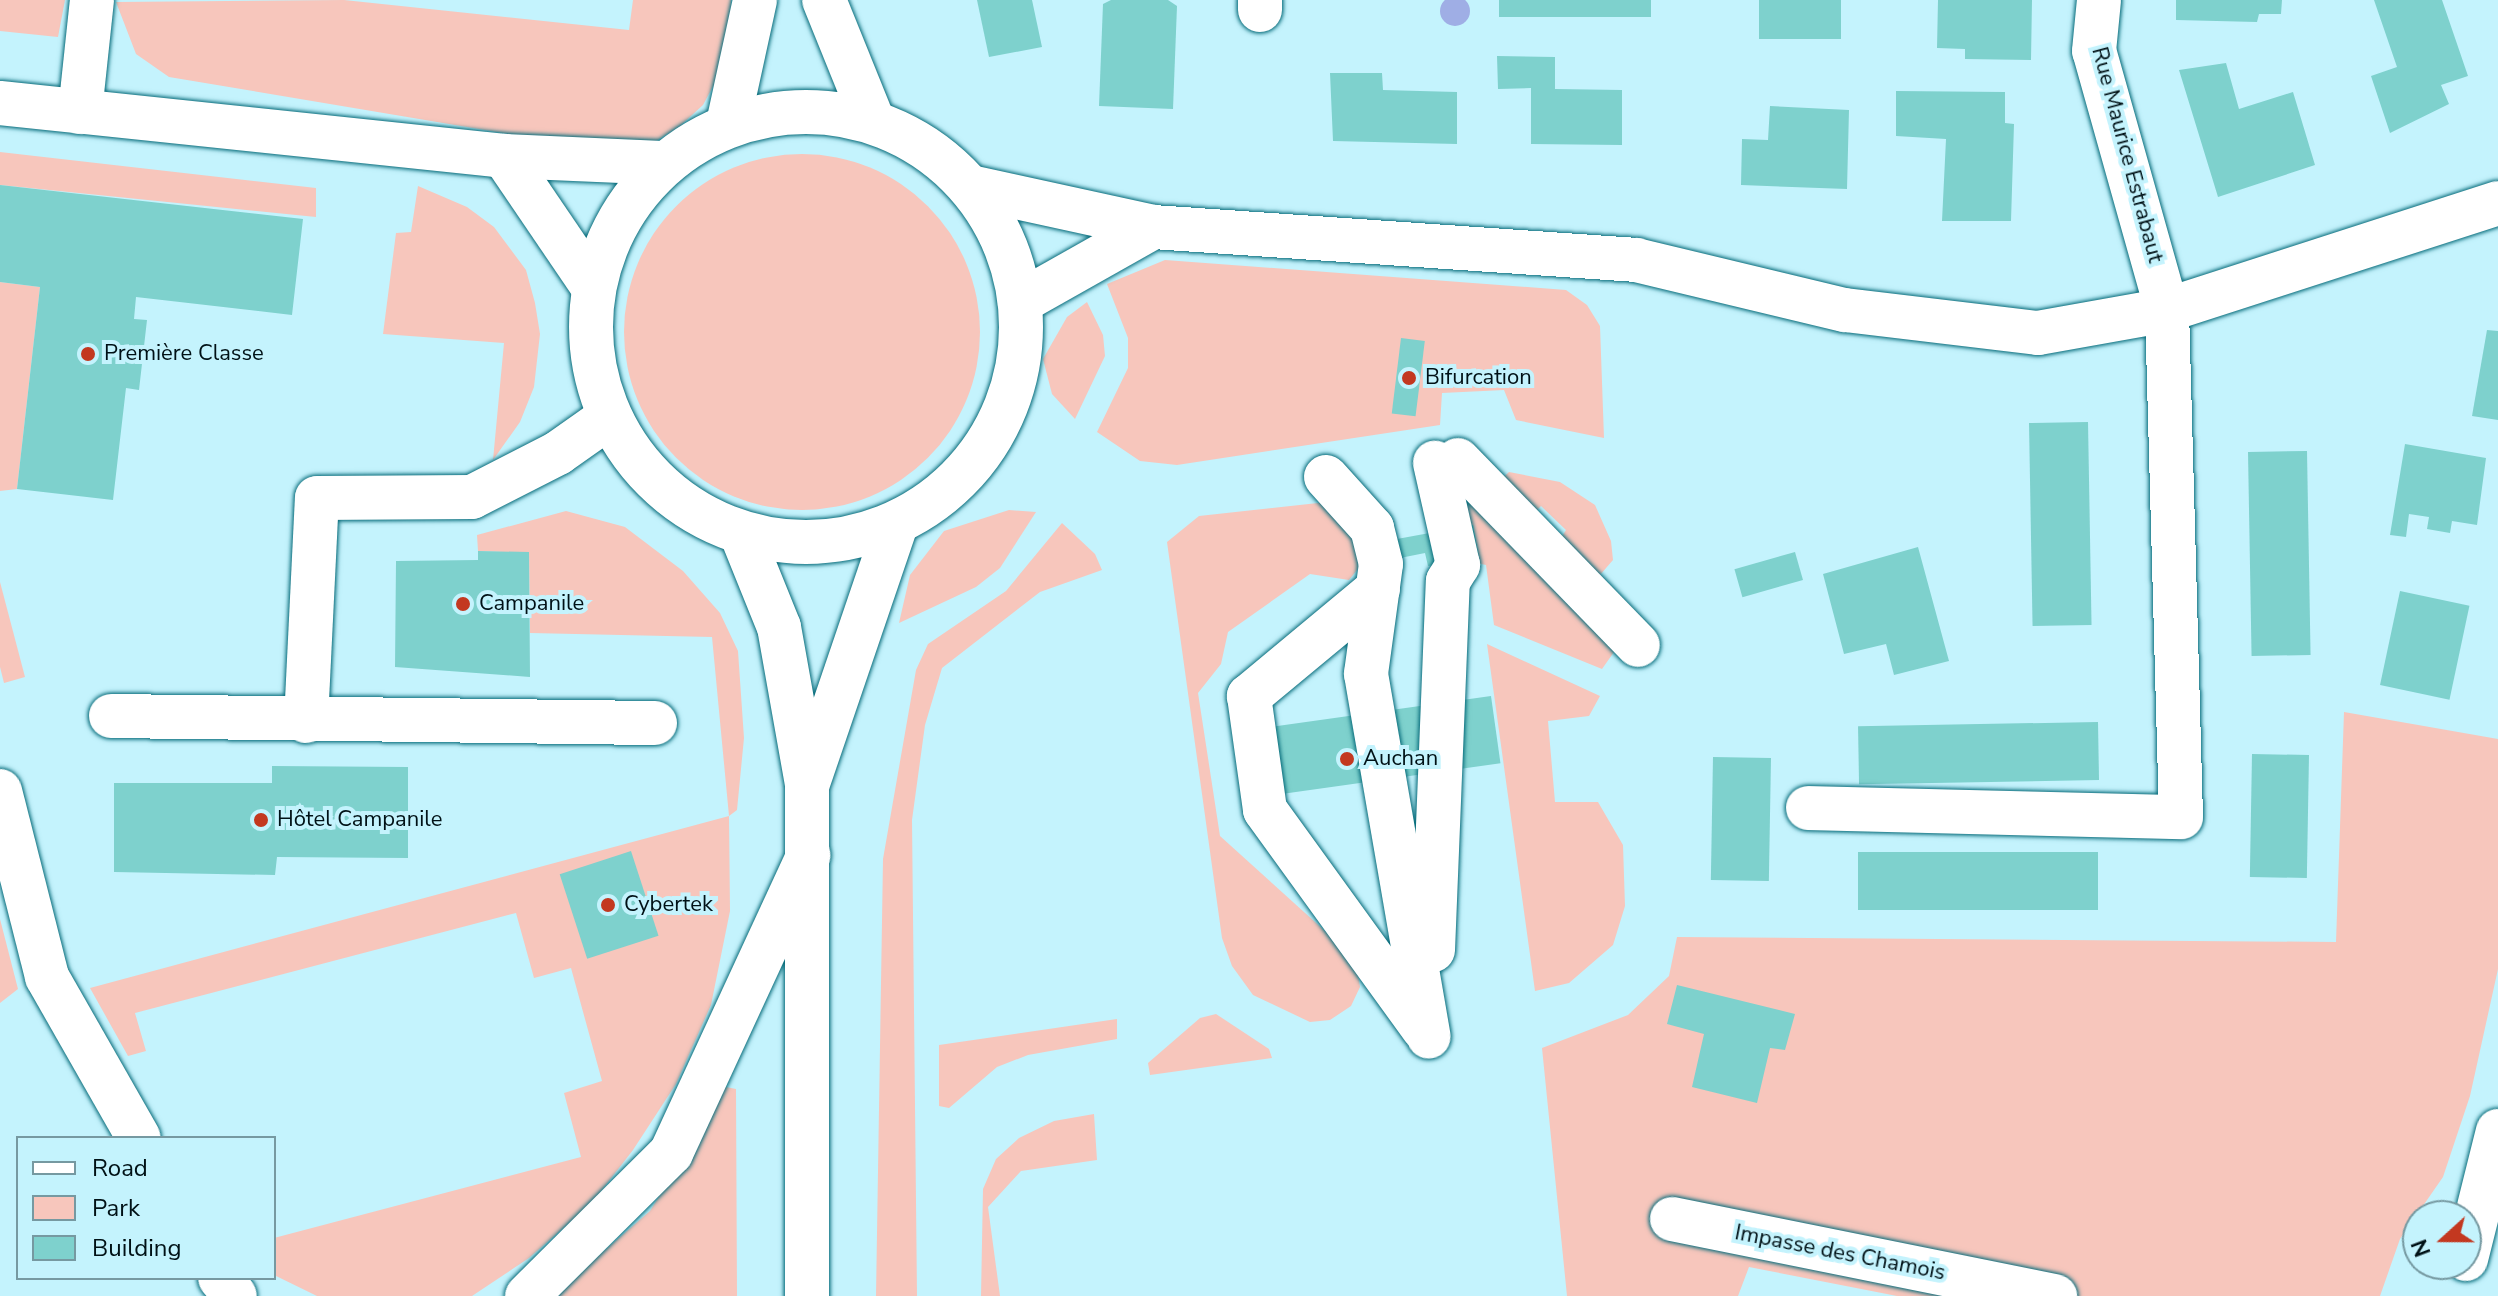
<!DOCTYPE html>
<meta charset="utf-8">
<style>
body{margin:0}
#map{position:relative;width:2498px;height:1296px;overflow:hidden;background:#c4f3fd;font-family:"Nunito Sans",sans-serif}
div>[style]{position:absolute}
.green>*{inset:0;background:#f7c6bc}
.round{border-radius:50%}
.water>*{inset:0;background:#9faee5}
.building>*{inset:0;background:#7ed1cd;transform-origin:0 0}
.roads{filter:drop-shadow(0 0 2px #066b7a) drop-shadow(0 0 2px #066b7a)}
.minor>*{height:44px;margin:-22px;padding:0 22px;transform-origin:22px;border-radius:22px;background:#fff}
.major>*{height:44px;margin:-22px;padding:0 22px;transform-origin:22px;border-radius:22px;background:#fff}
.major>.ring{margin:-22px;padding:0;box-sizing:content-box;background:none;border:44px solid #fff;border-radius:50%}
.dots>*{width:22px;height:22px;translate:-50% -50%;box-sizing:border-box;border:4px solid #c4f3fd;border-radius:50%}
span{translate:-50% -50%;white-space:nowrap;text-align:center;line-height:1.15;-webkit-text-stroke:8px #c4f3fd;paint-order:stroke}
.street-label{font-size:22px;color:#001116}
.poi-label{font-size:22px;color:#001116}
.left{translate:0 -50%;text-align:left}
.legend{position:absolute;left:16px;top:1136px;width:260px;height:144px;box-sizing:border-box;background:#c4f3fd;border:2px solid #7699a1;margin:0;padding:10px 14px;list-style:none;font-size:24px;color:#001116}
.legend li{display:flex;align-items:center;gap:16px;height:40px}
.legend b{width:40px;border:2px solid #7699a1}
.north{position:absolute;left:2402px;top:1200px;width:80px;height:80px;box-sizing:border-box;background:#c4f3fd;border:2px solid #7699a1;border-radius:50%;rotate:249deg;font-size:22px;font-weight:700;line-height:32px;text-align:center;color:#001116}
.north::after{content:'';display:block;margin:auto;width:28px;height:36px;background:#c33820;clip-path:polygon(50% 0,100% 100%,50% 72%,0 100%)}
</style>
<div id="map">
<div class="green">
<div style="clip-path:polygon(0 0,65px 0,58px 37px,0 31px)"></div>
<div style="clip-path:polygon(344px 0,629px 30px,633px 0,731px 0,729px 57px,703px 105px,680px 126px,656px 141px,604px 150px,169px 77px,136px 54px,116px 2px)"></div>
<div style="clip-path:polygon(0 152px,316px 188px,316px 217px,0 185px)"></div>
<div class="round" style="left:624px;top:154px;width:356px;height:356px"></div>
<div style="clip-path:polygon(418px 186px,467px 207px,494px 227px,526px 270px,535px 303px,540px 334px,534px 387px,520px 422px,493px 460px,504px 343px,383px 334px,396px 233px,411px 232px)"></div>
<div style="clip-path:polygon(1165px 260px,1566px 290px,1587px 305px,1600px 326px,1604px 438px,1516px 420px,1504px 390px,1442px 393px,1440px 425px,1177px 465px,1140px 461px,1097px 432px,1128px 368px,1128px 338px,1107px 284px)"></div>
<div style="clip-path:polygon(0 282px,40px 287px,17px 489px,0 491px)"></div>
<div style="clip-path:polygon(1087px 302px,1103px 335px,1105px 356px,1075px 419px,1052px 394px,1043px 359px,1067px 317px)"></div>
<div style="clip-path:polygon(1509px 472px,1560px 482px,1595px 505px,1611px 541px,1613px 560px,1600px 575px,1561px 538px,1566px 530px,1541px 506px,1532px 515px,1500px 480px)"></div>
<div style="clip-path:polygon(1458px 487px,1609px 632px,1614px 652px,1602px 669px,1494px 625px,1486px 565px,1476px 563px)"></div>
<div style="clip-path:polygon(1327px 502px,1357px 529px,1361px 565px,1349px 580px,1310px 574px,1228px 632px,1221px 664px,1198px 693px,1220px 836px,1346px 950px,1357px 969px,1360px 987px,1351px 1006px,1330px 1020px,1310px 1022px,1253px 995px,1232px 966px,1222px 938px,1167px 542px,1199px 516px)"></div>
<div style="clip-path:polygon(1009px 510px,1036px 512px,1000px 568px,976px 587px,899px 623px,910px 575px,944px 531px)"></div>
<div style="clip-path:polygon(566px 511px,625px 527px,683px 571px,720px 613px,738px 651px,744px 738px,737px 810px,729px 816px,730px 911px,711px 1005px,676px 1084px,633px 1150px,591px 1204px,529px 1258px,472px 1296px,317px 1296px,274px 1275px,274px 1238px,581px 1157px,564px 1093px,602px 1081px,571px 968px,534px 978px,516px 913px,135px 1013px,146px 1051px,128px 1056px,90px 988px,729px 816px,712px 637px,530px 633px,529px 553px,478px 551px,477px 535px)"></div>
<div style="clip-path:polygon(1062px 523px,1095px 554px,1102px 570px,1040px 592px,942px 668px,925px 725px,912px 820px,917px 1296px,876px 1296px,883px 859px,916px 670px,928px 644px,1006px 591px)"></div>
<div style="clip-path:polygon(0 582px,25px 677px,4px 683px,0 667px)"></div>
<div style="clip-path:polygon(1487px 644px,1600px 696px,1589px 716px,1548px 721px,1555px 802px,1598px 802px,1623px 845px,1625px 906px,1613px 945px,1569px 983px,1535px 991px)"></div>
<div style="clip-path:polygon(2344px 712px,2498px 739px,2498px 969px,2470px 1096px,2443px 1177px,2400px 1239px,2380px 1296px,1897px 1296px,1749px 1267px,1738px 1296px,1567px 1296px,1542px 1048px,1628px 1015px,1669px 976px,1677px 937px,2336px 942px)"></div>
<div style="clip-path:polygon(0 919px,18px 989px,0 1003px)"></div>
<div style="clip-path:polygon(1216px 1014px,1269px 1049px,1272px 1058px,1150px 1075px,1148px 1063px,1200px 1018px)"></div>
<div style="clip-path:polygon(1117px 1019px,1117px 1039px,1028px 1055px,997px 1067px,949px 1108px,939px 1106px,939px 1045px)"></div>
<div style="clip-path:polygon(726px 1087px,736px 1089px,737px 1296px,552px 1296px,650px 1211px)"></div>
<div style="clip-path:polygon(1094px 1114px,1097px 1160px,1021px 1171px,988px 1207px,1000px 1296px,981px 1296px,983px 1189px,996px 1159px,1019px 1138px,1054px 1121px)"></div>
</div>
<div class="water">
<div class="round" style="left:1440px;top:-4px;width:30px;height:30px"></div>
</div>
<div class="building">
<div style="clip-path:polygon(977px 0,1032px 0,1042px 47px,989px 57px)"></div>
<div style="clip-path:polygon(1111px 0,1168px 0,1177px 6px,1173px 109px,1099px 106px,1103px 4px)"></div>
<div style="left:1499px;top:0;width:152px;height:17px"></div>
<div style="left:1759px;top:0;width:82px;height:39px"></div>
<div style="clip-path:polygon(1938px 0,2032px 0,2031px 60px,1965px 59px,1965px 49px,1937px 48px)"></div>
<div style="clip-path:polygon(2176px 0,2282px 0,2281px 14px,2259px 14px,2257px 22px,2176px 20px)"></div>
<div style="clip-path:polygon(2374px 0,2442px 0,2468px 76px,2441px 85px,2449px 104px,2390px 133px,2371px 76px,2397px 67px)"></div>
<div style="clip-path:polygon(1497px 56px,1555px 57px,1555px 89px,1622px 90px,1622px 145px,1531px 144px,1531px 88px,1498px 89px)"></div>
<div style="clip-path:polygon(2226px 63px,2239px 109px,2293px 92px,2315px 165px,2218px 197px,2179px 70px)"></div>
<div style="clip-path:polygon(1330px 73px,1382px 73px,1383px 90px,1457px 92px,1457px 144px,1333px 141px)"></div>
<div style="clip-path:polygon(1896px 91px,2005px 92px,2005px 123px,2014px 124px,2011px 221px,1942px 221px,1946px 139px,1896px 136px)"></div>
<div style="clip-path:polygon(1770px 106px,1849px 110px,1847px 189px,1741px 185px,1742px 139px,1768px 140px)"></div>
<div style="clip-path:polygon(0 185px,303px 219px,292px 315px,136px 297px,134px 319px,147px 320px,139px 390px,126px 388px,113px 500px,17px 489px,40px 287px,0 282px)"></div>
<div style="clip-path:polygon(2487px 330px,2498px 331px,2498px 420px,2472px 416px)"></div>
<div style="left:1401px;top:338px;width:24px;height:76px;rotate:7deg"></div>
<div style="left:2088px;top:422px;width:203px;height:59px;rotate:89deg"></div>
<div style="clip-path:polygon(2405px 444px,2486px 458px,2477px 525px,2452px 521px,2450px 533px,2427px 529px,2429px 517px,2409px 514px,2406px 537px,2390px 535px)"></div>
<div style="left:2307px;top:451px;width:204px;height:59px;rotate:89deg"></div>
<div style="clip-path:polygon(1473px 525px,1479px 558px,1428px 566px,1425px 553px,1400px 558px,1397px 539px)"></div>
<div style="clip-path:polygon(1918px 547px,1949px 661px,1894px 675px,1886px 644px,1844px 654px,1823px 574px)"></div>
<div style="clip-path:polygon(478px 551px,529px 552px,530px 677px,395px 667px,396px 561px,478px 560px)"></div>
<div style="left:1795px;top:552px;width:29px;height:63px;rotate:74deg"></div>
<div style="left:2400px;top:591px;width:71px;height:96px;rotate:12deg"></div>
<div style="left:1491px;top:696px;width:68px;height:221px;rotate:82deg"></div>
<div style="left:2098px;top:722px;width:58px;height:240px;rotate:89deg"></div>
<div style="left:2252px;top:754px;width:57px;height:123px;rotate:1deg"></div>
<div style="left:1713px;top:757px;width:58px;height:123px;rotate:1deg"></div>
<div style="clip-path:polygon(272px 766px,408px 767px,408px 858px,277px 857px,275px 875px,114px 872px,114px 783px,272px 783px)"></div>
<div style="left:631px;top:851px;width:89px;height:75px;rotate:72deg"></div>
<div style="left:1858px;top:852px;width:240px;height:58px"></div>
<div style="clip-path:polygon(1677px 985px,1795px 1014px,1785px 1050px,1770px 1048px,1757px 1103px,1692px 1087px,1704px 1034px,1667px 1024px)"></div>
</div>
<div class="roads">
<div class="minor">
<div style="left:1260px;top:10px;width:10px;rotate:-90deg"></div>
<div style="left:0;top:103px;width:507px;rotate:6deg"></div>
<div style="left:504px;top:156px;width:158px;rotate:2.5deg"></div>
<div style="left:80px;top:112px;width:113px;rotate:-83.9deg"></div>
<div style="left:504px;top:156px;width:158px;rotate:55.8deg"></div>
<div style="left:970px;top:187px;width:187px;rotate:12.3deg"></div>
<div style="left:1153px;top:227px;width:484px;rotate:3.9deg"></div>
<div style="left:1636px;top:260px;width:215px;rotate:13.5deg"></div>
<div style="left:1845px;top:310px;width:194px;rotate:6.8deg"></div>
<div style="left:2038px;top:333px;width:131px;rotate:-10.1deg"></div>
<div style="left:2167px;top:310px;width:348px;rotate:-17.9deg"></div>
<div style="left:1020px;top:302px;width:153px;rotate:-29.4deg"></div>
<div style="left:1458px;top:460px;width:258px;rotate:45.8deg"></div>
<div style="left:1326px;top:477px;width:69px;rotate:48deg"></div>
<div style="left:1372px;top:528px;width:37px;rotate:76deg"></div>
<div style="left:1381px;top:564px;width:111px;rotate:97.8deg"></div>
<div style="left:1366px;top:674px;width:368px;rotate:80.2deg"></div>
<div style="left:1378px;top:589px;width:168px;rotate:140.3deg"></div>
<div style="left:1249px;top:696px;width:115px;rotate:82deg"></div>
<div style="left:1265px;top:810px;width:269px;rotate:54.1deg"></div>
<div style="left:111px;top:716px;width:544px;rotate:0.74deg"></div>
<div style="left:306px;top:721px;width:223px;rotate:-87.2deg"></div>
<div style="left:317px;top:498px;width:155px;rotate:-0.4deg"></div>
<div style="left:472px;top:497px;width:97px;rotate:-27.1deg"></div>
<div style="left:558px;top:453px;width:62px;rotate:-35.2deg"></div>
<div style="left:0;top:791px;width:192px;rotate:75.8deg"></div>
<div style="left:47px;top:977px;width:185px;rotate:60.3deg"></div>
<div style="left:1808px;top:808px;width:373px;rotate:1.4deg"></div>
<div style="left:2181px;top:817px;width:507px;rotate:-91.58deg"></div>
<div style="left:2167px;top:310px;width:269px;rotate:-105.7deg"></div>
<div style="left:2094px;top:51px;width:51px;rotate:-84.4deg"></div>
<div style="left:1433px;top:950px;width:369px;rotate:-87.7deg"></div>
<div style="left:1448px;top:581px;width:19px;rotate:-58deg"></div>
<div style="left:1458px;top:565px;width:105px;rotate:-102.7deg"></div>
<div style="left:1672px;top:1219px;width:391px;rotate:11.4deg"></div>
<div style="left:2466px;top:1259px;width:132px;rotate:-76deg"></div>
<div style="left:220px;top:1278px;width:23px;rotate:50deg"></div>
<div style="left:527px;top:1296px;width:203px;rotate:-44.8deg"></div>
<div style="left:671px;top:1153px;width:328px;rotate:-65.2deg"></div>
</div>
<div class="major">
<div style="left:824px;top:0;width:131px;rotate:68deg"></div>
<div class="ring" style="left:591px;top:112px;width:386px;height:386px"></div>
<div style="left:728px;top:124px;width:127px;rotate:-77.7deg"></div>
<div style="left:741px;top:533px;width:101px;rotate:68deg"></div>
<div style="left:779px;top:627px;width:159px;rotate:79.9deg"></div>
<div style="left:807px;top:784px;width:512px;rotate:90deg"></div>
<div style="left:808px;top:783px;width:274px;rotate:-71.2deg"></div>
</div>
</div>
<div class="dots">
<div style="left:88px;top:354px;background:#c33820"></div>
<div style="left:1409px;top:378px;background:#c33820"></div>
<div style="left:463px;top:604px;background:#c33820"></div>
<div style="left:1347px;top:759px;background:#c33820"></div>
<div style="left:261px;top:820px;background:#c33820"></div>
<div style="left:608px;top:905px;background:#c33820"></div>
</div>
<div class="street-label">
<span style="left:2127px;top:155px;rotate:75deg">Rue Maurice Estrabaut</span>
<span style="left:1840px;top:1253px;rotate:11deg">Impasse des Chamois</span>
</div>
<div class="poi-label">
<span class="left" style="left:104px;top:354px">Première Classe</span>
<span class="left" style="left:1425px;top:378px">Bifurcation</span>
<span class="left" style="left:479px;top:604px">Campanile</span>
<span class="left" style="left:1363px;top:759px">Auchan</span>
<span class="left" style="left:277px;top:820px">Hôtel Campanile</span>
<span class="left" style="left:624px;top:905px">Cybertek</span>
</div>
<ul class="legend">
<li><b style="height:10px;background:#fff"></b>Road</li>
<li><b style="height:22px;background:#f7c6bc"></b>Park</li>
<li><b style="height:22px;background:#7ed1cd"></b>Building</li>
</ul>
<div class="north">N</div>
</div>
